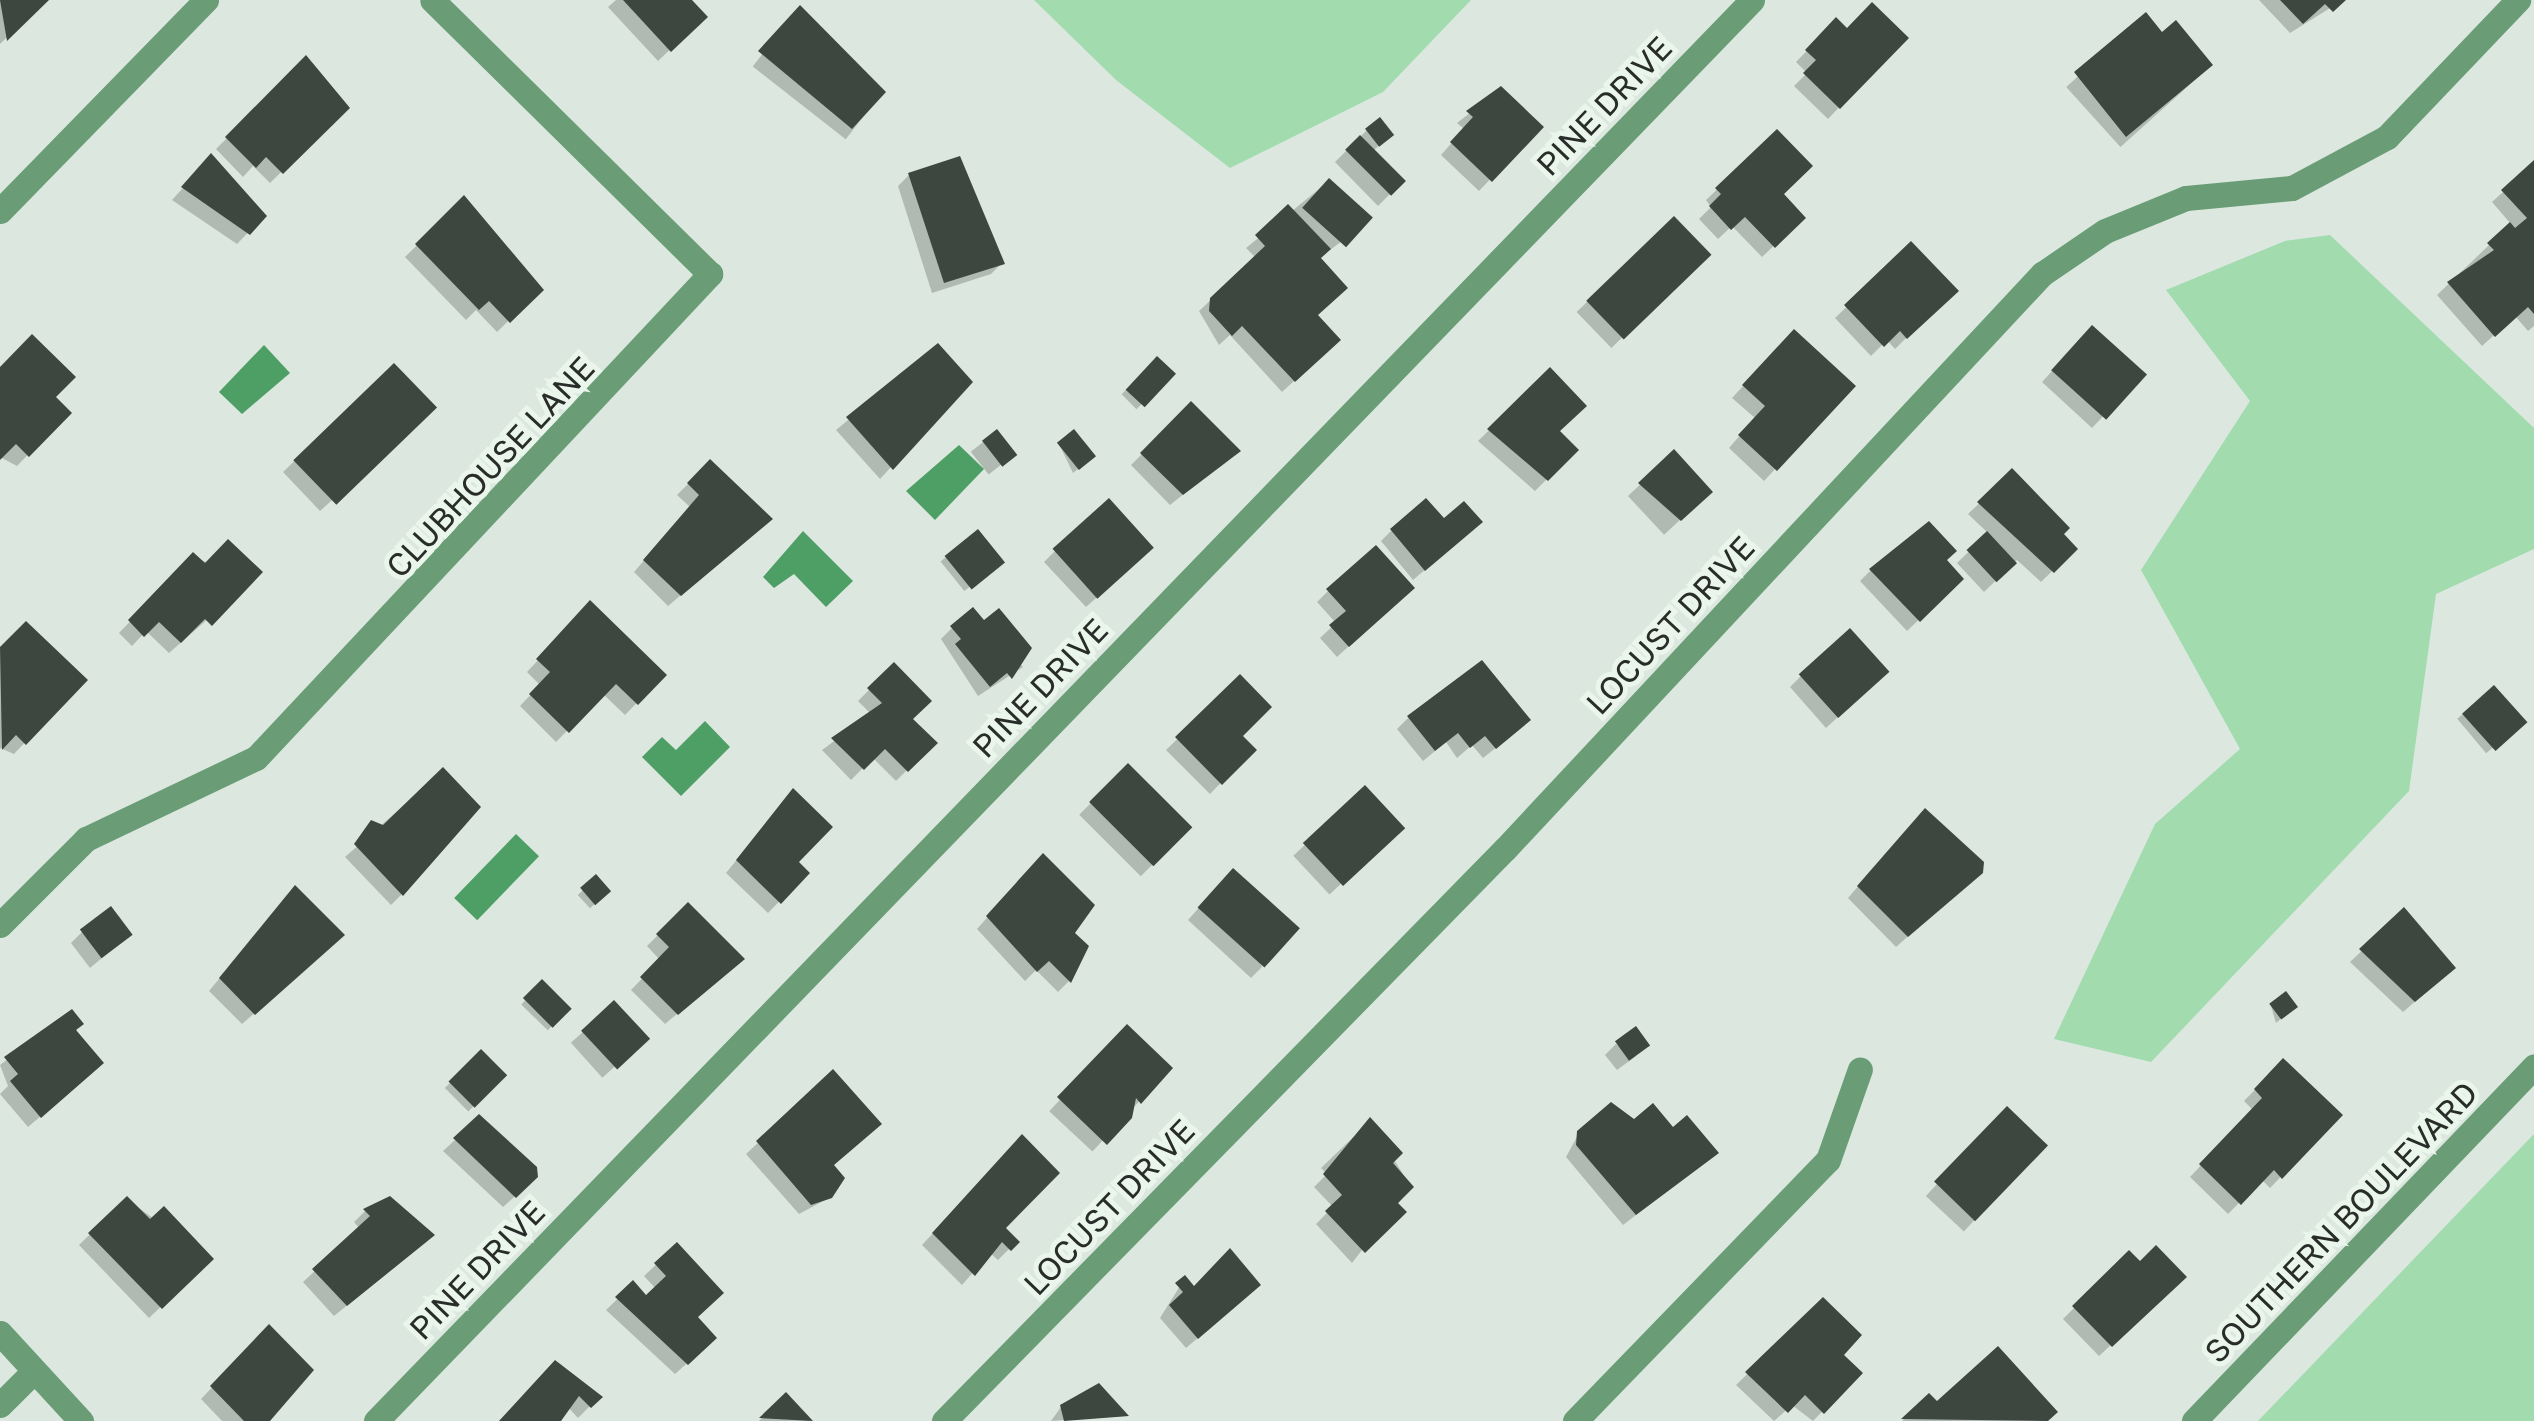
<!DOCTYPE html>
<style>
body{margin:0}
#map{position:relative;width:2534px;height:1421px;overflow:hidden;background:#dce8df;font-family:"Golos Text",sans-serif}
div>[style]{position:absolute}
.green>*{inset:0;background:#a1dbae}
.water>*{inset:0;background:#4e9f65;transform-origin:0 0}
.shadow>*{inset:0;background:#0003;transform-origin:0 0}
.building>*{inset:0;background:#3d463f;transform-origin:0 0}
.minor>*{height:25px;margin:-12.5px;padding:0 12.5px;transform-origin:12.5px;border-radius:12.5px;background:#6a9d76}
.tertiary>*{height:25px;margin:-12.5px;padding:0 12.5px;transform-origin:12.5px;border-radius:12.5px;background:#6a9d76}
span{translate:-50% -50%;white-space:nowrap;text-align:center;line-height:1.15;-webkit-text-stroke:10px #eaf5ec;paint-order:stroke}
.street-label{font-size:32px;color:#282d29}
</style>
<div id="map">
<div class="green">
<div style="clip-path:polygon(1034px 0,1471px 0,1383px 92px,1230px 168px,1116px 80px)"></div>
<div style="clip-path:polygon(2330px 235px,2534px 428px,2534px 549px,2436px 594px,2409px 791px,2151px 1062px,2054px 1039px,2155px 824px,2240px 749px,2141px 570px,2250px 401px,2166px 290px,2285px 241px)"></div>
<div style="clip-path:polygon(2534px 1134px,2534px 1421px,2258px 1421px)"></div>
</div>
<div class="water">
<div style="clip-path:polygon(264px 345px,290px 373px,242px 414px,219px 392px)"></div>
<div style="clip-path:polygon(959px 445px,984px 469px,935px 520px,906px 491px)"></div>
<div style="clip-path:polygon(803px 531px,853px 581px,826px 607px,794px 574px,774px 588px,763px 577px)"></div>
<div style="clip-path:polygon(705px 721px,730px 747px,681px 796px,642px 757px,662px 737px,676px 750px)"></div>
<div style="left:516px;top:834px;width:32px;height:89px;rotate:44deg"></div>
</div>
<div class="shadow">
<div style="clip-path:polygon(0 0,45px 0,0 44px)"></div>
<div style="clip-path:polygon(616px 0,689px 0,704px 17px,658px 61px,608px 7px)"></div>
<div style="clip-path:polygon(2259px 0,2343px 0,2290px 33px)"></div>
<div style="left:2145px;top:16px;width:81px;height:106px;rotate:48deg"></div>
<div style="left:789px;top:20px;width:118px;height:59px;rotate:38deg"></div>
<div style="clip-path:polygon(1825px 32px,1905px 38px,1828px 119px,1794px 86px,1807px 73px,1796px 62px)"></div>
<div style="clip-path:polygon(306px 59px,346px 108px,270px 183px,253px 166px,243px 177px,216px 149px)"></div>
<div style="clip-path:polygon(1501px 89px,1540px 127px,1479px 191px,1441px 155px,1464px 129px,1457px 123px)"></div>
<div style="clip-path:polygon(1367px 130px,1391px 135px,1373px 151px,1403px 181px,1378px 206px,1335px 162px)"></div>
<div style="clip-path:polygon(1777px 132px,1780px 194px,1803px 218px,1762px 257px,1732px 226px,1718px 239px,1699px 219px,1711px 207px,1706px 200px)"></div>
<div style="clip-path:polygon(211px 157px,264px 216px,237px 244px,172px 200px)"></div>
<div style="clip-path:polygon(2534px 164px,2534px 326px,2528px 331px,2515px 316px,2482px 346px,2437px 295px,2511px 224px,2492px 202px)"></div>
<div style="clip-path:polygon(909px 175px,1002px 263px,991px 274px,932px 293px,898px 186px)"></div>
<div style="clip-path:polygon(1329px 181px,1358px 229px,1318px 259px,1315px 316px,1327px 351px,1282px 392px,1230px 335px,1219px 345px,1199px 311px,1256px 258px,1246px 248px)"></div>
<div style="clip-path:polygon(464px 199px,541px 289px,497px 332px,476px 310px,466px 320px,405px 257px)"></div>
<div style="left:1673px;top:219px;width:50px;height:134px;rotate:46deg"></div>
<div style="clip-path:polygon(1911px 245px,1955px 290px,1895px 349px,1887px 340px,1871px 356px,1835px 318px)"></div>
<div style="clip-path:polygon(2081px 339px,2143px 374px,2092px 428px,2042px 382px)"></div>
<div style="clip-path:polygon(1783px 343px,1852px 386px,1764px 481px,1729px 448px,1755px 418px,1732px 398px)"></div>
<div style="clip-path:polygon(938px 346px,969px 382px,880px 479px,836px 430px)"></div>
<div style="left:1157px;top:359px;width:21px;height:50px;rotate:45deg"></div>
<div style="clip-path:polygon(394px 366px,422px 419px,320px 511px,283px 472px)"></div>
<div style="clip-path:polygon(0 370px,68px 413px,17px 466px,0 457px)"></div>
<div style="clip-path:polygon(1550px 371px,1557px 431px,1576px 450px,1535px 491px,1478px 441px)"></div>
<div style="clip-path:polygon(1191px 405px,1238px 451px,1170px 505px,1131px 465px)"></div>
<div style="left:996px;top:432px;width:29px;height:32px;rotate:52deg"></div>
<div style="clip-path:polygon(1059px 444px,1088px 461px,1073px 473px)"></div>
<div style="left:1674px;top:453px;width:53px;height:63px;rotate:47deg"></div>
<div style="clip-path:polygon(710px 462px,758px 530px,668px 606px,634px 572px,690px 507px,677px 495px)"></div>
<div style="clip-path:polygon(2012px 472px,2075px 549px,2041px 582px,2017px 560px,1984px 592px,1957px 563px,1988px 533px,1968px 514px)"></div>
<div style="clip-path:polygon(1443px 522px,1468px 533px,1413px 580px,1381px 541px,1392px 530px)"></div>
<div style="left:977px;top:532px;width:38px;height:47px;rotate:51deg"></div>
<div style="clip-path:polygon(1055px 551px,1140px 559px,1086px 607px,1044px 562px)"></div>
<div style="clip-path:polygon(193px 556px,249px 583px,169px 653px,146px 631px,132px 646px,119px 633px)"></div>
<div style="clip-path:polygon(1944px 560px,1961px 579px,1907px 631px,1860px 581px,1871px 570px)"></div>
<div style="clip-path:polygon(1328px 591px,1400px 599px,1337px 657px,1320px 638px,1336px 623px,1317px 602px)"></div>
<div style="clip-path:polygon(590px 604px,664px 675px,625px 715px,603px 694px,556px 742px,520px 706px,540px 685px,527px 672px)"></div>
<div style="clip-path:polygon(26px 624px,84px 680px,14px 754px,0 748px,0 650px)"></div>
<div style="clip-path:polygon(952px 628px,1017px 660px,1023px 667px,978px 696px,941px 639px)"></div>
<div style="clip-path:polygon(894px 665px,910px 719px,934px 743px,896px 781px,873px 758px,851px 780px,822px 750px,871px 714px,858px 701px)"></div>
<div style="clip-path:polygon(1801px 676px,1875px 683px,1826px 728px,1790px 687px)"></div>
<div style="clip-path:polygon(1240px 678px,1239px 736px,1253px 750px,1210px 794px,1166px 750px)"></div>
<div style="left:2494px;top:688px;width:45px;height:48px;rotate:50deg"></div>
<div style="clip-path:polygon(1408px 718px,1517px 731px,1483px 758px,1472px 745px,1457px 758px,1446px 742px,1423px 761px,1397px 729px)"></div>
<div style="left:1128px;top:766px;width:87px;height:69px;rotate:45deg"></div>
<div style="clip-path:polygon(443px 771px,402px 894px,391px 905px,345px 857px)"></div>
<div style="left:1365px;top:789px;width:53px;height:98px;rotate:47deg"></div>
<div style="clip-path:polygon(793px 791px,795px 862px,807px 873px,768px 913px,726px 873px)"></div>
<div style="clip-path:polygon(1914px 822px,1968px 883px,1896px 947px,1848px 898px)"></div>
<div style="clip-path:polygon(1032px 867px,1072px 933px,1069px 981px,1058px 992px,1036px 970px,1025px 981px,977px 929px)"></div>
<div style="left:596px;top:878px;width:18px;height:25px;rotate:47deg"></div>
<div style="clip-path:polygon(1222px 882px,1262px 967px,1251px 978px,1188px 920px)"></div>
<div style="clip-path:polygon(284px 900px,331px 946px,242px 1024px,209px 991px)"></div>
<div style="clip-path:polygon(688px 905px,742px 959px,665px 1024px,631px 990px,660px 960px,647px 946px)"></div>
<div style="clip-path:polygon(2404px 911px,2441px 979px,2403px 1012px,2350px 962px)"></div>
<div style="clip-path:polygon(82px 932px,130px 935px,90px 968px,71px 943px)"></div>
<div style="left:542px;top:983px;width:37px;height:30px;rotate:44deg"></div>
<div style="left:614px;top:1004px;width:47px;height:58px;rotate:48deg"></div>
<div style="clip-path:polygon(2271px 1006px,2290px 1011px,2276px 1023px)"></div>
<div style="clip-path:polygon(71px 1012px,90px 1074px,28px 1127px,0 1094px,8px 1086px,0 1065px)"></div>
<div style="left:1127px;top:1028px;width:59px;height:114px;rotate:43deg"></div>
<div style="clip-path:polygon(1616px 1044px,1636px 1056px,1617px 1070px,1605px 1055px)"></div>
<div style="left:481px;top:1052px;width:33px;height:51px;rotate:45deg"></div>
<div style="clip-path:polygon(2283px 1061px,2340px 1115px,2270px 1188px,2262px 1180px,2228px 1214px,2190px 1177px,2253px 1110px,2244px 1101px)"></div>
<div style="clip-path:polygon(833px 1073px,827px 1199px,799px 1214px,746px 1154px)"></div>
<div style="left:2007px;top:1109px;width:52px;height:119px;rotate:43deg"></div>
<div style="clip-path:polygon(479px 1118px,524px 1188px,503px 1207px,443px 1151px)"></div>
<div style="clip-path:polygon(1370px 1121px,1411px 1187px,1352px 1263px,1316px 1224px,1333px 1207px,1314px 1187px,1327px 1174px,1321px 1168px)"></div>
<div style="clip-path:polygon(1579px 1133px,1704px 1163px,1623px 1225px,1566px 1157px)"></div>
<div style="clip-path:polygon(1011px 1149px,1002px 1228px,1016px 1242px,998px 1260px,990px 1253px,962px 1285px,922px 1245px)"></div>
<div style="clip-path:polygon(126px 1199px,211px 1259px,149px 1318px,79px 1245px)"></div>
<div style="clip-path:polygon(365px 1211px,421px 1245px,334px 1316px,303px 1282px,360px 1229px,354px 1222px)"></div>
<div style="clip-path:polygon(677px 1245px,703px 1349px,675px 1374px,606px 1310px,633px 1284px,646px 1298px,656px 1289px,644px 1276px)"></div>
<div style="clip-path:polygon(2129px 1253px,2173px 1288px,2099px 1356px,2063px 1319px)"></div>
<div style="clip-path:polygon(1185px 1278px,1194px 1289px,1247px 1296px,1186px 1348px,1160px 1318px)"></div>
<div style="clip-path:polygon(1823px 1301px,1841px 1355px,1860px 1373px,1813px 1421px,1792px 1405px,1774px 1421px,1736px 1385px)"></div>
<div style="clip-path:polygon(269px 1328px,265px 1421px,222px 1421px,201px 1399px)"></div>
<div style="clip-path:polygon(556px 1363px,599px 1397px,578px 1418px,567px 1406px,554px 1421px,501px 1421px)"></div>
<div style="clip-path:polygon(786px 1395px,810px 1421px,759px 1421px)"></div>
<div style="clip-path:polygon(1929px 1396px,1937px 1405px,2055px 1412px,2045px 1421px,1902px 1421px)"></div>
<div style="clip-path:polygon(1061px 1407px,1126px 1416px,1051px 1421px)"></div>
</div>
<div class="building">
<div style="clip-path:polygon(0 0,49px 0,7px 41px)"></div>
<div style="clip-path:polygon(623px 0,692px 0,708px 17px,671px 52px)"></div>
<div style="clip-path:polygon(2280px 0,2346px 0,2333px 12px,2325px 4px,2303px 24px)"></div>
<div style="clip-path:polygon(1872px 2px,1909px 38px,1840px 109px,1803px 73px,1816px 60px,1805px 50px,1836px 17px,1847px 28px)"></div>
<div style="clip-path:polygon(800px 5px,886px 92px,852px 129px,758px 51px)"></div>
<div style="clip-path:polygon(2146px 12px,2162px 32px,2176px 20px,2213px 65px,2126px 137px,2074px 72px)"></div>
<div style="clip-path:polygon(306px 55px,350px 108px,283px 174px,266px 157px,256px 168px,225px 137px)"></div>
<div style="clip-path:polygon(1501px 86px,1544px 127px,1492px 182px,1450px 142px,1473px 117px,1466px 111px)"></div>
<div style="left:1380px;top:117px;width:23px;height:19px;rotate:52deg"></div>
<div style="clip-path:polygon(1777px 129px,1813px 166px,1784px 194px,1806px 218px,1775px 248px,1745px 217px,1731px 230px,1709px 206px,1721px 194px,1715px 188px)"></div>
<div style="left:1360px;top:135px;width:65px;height:21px;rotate:45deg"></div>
<div style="clip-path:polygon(211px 153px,267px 216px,250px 235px,181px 187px)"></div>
<div style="clip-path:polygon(960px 156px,1005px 264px,944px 283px,908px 173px)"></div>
<div style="clip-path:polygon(2534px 160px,2534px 314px,2528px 307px,2495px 337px,2447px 282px,2494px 250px,2487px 243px,2510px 222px,2515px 228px,2527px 218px,2501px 190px)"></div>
<div style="left:1329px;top:178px;width:59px;height:40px;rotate:42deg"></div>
<div style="clip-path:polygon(464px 195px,544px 290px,510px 323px,489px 301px,479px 310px,415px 244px)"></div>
<div style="clip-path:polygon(1288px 204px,1331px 249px,1321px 258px,1348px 288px,1318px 315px,1341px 340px,1295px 382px,1242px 326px,1232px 336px,1209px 311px,1210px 298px,1265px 246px,1255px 235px)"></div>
<div style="left:1674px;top:216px;width:54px;height:122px;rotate:46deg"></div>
<div style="clip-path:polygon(1911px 241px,1959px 291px,1907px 339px,1900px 331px,1884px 347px,1844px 305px)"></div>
<div style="left:2092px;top:325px;width:74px;height:61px;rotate:42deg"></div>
<div style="clip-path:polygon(1794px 329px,1856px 386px,1777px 471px,1738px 435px,1765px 406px,1742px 385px)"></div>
<div style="clip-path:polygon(32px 334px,76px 377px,56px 397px,72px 413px,29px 457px,16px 444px,0 460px,0 367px)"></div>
<div style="clip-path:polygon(938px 343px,973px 382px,893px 470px,846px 417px)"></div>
<div style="left:1157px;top:356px;width:26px;height:46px;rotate:43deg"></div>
<div style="left:394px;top:363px;width:62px;height:140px;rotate:46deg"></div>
<div style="clip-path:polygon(1550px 367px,1587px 406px,1560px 431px,1579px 450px,1548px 481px,1487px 429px)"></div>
<div style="clip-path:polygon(1191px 401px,1241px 451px,1183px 495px,1140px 453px)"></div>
<div style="left:997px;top:429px;width:33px;height:19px;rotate:52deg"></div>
<div style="left:1074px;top:429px;width:35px;height:22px;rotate:51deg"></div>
<div style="clip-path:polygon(1674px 449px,1713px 492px,1681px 521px,1638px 483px)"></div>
<div style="clip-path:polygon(710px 459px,773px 519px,681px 596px,643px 560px,699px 495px,687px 483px)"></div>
<div style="clip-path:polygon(2012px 468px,2070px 528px,2064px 534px,2078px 549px,2054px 573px,1977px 502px)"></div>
<div style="left:1109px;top:498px;width:67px;height:76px;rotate:48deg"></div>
<div style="clip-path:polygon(1426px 498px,1444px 518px,1464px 501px,1483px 522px,1425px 571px,1390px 529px)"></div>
<div style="clip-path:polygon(1929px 521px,1957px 551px,1947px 560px,1964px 579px,1920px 622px,1869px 569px)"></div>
<div style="left:978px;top:529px;width:43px;height:43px;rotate:51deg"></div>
<div style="left:1987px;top:531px;width:44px;height:28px;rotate:47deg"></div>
<div style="clip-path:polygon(228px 539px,263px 572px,212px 626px,205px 619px,181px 643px,159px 622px,144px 637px,128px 620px,193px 552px,205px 563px)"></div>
<div style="clip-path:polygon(1376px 545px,1415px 588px,1349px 647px,1329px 625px,1346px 611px,1326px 589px)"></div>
<div style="clip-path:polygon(590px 600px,667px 675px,638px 705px,616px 684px,569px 733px,529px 694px,550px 672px,536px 659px)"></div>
<div style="clip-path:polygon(973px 607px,984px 620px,999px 608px,1032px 648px,1012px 679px,1007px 673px,990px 687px,955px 644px,961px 639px,950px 626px)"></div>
<div style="clip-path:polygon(26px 621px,88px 680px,26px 745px,16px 735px,2px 750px,0 647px)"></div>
<div style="left:1850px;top:628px;width:59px;height:69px;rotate:48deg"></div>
<div style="clip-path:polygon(1482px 660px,1531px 720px,1496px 749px,1485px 736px,1470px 748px,1458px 733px,1435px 751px,1407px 716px)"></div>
<div style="clip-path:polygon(894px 662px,932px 701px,913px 719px,938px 743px,908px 772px,885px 749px,864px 770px,831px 738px,882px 703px,867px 688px)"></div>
<div style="clip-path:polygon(1240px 674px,1272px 707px,1243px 736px,1257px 750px,1222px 785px,1175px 737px)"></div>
<div style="left:2494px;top:685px;width:50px;height:43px;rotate:48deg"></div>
<div style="left:1128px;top:763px;width:91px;height:55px;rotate:45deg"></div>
<div style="clip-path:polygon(443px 767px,481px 807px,403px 896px,354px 844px,371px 820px,383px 825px)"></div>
<div style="left:1365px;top:785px;width:59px;height:85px;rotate:47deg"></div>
<div style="clip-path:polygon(793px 788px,833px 827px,799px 862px,810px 873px,781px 904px,736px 860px)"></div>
<div style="clip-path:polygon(1925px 808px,1984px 862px,1983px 873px,1908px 937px,1857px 886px)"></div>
<div style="clip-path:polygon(1043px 853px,1095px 905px,1075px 933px,1089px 946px,1071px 983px,1049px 961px,1037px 972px,986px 916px)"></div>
<div style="left:1233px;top:868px;width:90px;height:53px;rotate:42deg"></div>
<div style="left:596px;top:874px;width:23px;height:21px;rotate:49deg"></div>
<div style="clip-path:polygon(295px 885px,345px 935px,255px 1015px,219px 978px)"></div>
<div style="clip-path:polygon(688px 902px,745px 959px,678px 1015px,640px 977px,669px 947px,656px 934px)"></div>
<div style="left:111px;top:906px;width:36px;height:39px;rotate:53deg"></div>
<div style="clip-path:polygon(2404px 907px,2456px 968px,2415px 1002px,2359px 949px)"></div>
<div style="left:542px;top:979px;width:42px;height:27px;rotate:45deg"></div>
<div style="left:2286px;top:991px;width:20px;height:21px;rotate:53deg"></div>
<div style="left:614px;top:1000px;width:53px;height:45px;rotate:47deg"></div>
<div style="clip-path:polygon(72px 1009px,84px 1024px,76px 1030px,104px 1063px,41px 1118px,10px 1081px,18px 1074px,4px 1057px)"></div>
<div style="clip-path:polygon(1127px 1024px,1173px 1068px,1141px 1104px,1136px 1098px,1132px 1118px,1107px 1145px,1057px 1097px)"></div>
<div style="left:1636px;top:1026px;width:24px;height:26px;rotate:54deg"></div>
<div style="left:481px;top:1049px;width:37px;height:46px;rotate:45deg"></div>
<div style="clip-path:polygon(2283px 1058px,2343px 1115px,2282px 1179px,2274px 1170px,2241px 1205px,2199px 1164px,2262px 1098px,2254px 1089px)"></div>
<div style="clip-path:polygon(833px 1069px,882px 1124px,834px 1165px,845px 1178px,832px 1198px,811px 1205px,756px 1141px)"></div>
<div style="clip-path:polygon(1611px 1102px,1634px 1119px,1653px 1103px,1673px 1127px,1687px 1115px,1719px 1153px,1636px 1215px,1576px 1145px,1577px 1131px)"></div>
<div style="left:2007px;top:1106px;width:57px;height:105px;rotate:44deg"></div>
<div style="clip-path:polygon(479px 1114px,537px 1167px,538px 1177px,516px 1198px,453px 1138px)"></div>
<div style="clip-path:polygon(1370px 1117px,1403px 1153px,1393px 1163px,1414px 1187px,1398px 1203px,1407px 1212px,1365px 1253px,1325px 1211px,1342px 1195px,1323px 1174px)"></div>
<div style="clip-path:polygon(1022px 1134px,1060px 1173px,1006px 1228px,1020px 1242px,1011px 1251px,1002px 1242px,975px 1276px,932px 1233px)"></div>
<div style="clip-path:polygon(127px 1196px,150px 1219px,164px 1206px,214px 1259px,162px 1309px,88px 1233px)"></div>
<div style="clip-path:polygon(390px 1196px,435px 1235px,347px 1306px,312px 1269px,370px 1216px,363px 1209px)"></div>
<div style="clip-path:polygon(677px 1242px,724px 1293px,698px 1317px,717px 1338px,688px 1365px,615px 1297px,633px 1280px,646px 1295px,666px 1276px,654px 1263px)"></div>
<div style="clip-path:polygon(2156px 1245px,2187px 1277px,2112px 1347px,2072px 1306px,2129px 1250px,2140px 1261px)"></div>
<div style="clip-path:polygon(1230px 1248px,1261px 1285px,1198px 1339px,1169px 1305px,1183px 1292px,1175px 1283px,1185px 1275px,1194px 1286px)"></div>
<div style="clip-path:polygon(1823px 1297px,1862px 1335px,1844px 1355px,1863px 1373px,1824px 1414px,1805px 1395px,1788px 1413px,1745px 1372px)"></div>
<div style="clip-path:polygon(269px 1324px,314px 1370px,270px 1421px,244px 1421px,210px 1386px)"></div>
<div style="clip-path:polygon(1998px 1346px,2058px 1412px,2048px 1421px,1901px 1419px,1929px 1393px,1937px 1401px)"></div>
<div style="clip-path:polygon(555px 1360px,603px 1397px,591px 1408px,579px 1396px,561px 1421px,499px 1421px)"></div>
<div style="clip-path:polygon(1099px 1383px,1129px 1416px,1064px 1421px,1060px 1405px)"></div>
<div style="clip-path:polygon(786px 1392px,813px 1421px,759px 1418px)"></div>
</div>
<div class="minor">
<div style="left:0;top:211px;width:295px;rotate:-45.7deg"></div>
<div style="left:0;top:925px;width:122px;rotate:-45deg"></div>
<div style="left:86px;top:839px;width:188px;rotate:-25.5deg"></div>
<div style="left:256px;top:758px;width:664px;rotate:-46.83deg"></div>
<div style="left:710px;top:274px;width:390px;rotate:-135.4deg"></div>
<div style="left:0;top:1405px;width:48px;rotate:-45deg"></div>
<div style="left:376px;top:1421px;width:1978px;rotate:-45.92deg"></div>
<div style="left:944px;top:1421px;width:801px;rotate:-45.56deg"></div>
<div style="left:1505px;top:849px;width:787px;rotate:-46.96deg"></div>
<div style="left:2042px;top:274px;width:76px;rotate:-34.3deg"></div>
<div style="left:2105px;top:231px;width:87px;rotate:-22.2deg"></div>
<div style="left:2186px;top:198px;width:106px;rotate:-5.4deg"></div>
<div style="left:2292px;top:188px;width:108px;rotate:-28.2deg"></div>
<div style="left:2387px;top:137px;width:190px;rotate:-46.3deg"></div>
<div style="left:1575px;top:1421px;width:363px;rotate:-45.9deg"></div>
<div style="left:1828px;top:1160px;width:96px;rotate:-70.6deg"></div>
</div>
<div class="tertiary">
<div style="left:0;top:1333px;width:120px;rotate:47.4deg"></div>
<div style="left:2194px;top:1421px;width:491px;rotate:-46.2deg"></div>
</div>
<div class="street-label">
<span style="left:1604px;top:106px;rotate:-46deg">PINE DRIVE</span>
<span style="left:490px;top:467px;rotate:-47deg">CLUBHOUSE LANE</span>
<span style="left:1670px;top:625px;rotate:-47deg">LOCUST DRIVE</span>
<span style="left:1040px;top:688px;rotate:-46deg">PINE DRIVE</span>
<span style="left:1109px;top:1207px;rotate:-46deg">LOCUST DRIVE</span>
<span style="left:2341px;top:1222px;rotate:-46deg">SOUTHERN BOULEVARD</span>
<span style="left:477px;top:1270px;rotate:-46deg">PINE DRIVE</span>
</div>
</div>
